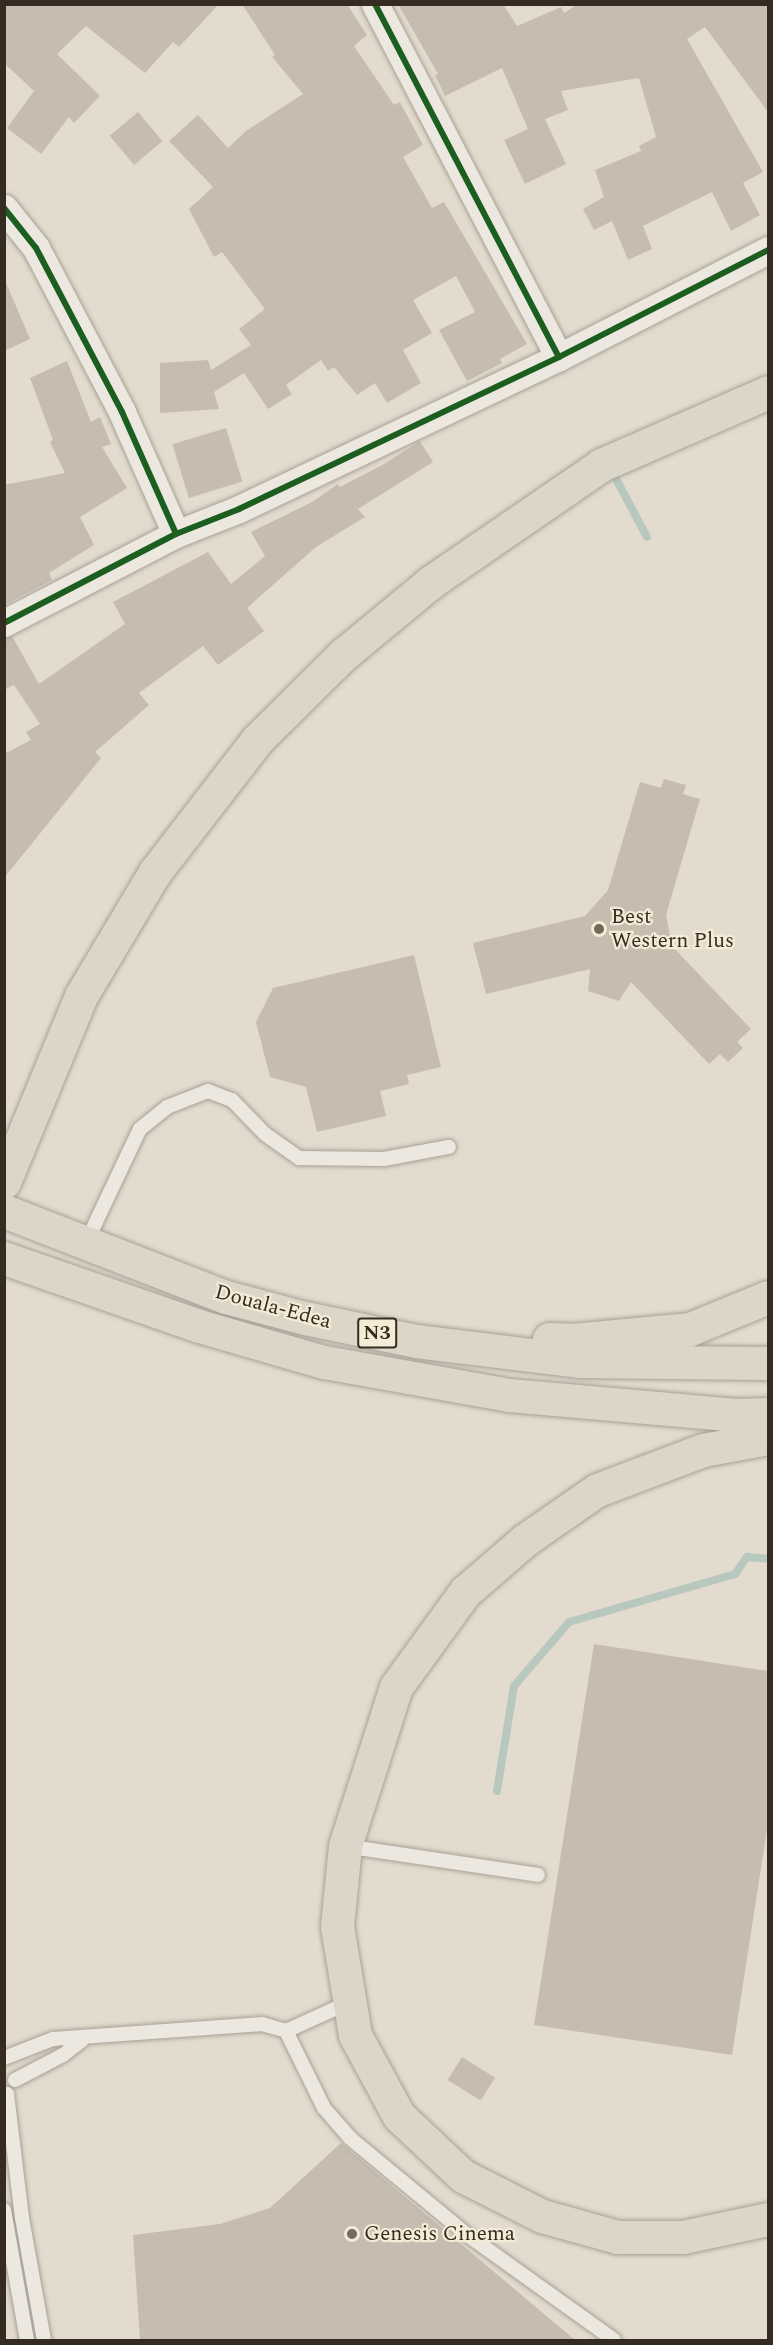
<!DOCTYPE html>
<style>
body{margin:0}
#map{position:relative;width:773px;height:2345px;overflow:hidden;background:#e3dcce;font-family:Spectral,serif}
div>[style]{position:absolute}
.stream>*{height:8px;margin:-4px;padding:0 4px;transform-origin:4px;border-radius:4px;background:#b9c8bf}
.building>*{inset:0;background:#c6bcaf;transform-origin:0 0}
.roads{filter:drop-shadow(0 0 2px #a8a197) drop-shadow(0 0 2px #a8a197)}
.service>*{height:14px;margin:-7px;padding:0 7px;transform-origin:7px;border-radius:7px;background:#ece8df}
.minor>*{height:27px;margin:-13.5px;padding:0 13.5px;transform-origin:13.5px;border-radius:13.5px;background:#ece8df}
.trunk>*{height:33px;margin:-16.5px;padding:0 16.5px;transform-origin:16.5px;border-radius:16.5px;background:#dcd6c8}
.cycleway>*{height:6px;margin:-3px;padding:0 3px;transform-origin:3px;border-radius:3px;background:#1b5e20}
.dots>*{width:16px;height:16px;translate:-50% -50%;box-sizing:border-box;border:3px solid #f3ebd5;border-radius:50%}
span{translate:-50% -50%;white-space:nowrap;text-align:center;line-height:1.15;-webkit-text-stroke:4.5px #f3ebd5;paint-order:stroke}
.shield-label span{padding:2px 4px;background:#f3ebd5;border:2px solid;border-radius:4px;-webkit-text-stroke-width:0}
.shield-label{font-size:20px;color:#362b20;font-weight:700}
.poi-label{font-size:21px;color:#362b20}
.left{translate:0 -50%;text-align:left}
.street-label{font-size:21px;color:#362b20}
.frame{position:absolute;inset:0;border:6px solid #362b20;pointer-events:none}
</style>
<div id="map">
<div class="stream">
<div style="left:614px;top:475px;width:70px;rotate:62deg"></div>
<div style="left:497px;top:1791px;width:106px;rotate:-80.8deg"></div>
<div style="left:514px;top:1686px;width:84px;rotate:-49.3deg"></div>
<div style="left:569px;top:1622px;width:173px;rotate:-16.1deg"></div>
<div style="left:735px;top:1574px;width:21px;rotate:-55deg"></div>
<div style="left:747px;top:1557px;width:21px;rotate:5deg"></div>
</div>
<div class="building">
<div style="clip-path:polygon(4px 4px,219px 4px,179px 47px,173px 42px,145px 73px,86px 26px,57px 54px,100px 96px,74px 123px,69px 117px,41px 154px,7px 128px,34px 91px,4px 63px)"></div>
<div style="clip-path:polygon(242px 4px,347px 4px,367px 35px,354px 46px,394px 105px,400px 102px,423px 145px,403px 157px,432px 208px,444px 202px,527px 344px,500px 359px,502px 363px,467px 381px,439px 330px,475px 312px,456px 276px,413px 300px,432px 333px,403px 350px,421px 383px,387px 403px,375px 383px,357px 395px,334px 367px,328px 371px,321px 360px,286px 385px,292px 394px,268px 409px,244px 373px,214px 392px,219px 409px,160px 413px,160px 363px,208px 360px,211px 370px,251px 345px,239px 329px,265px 309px,222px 252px,214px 257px,189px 209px,213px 187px,169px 141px,198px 115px,228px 148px,246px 131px,303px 94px,272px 57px,275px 55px)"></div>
<div style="clip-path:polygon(398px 4px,503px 4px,517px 26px,561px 7px,564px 13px,578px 4px,768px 4px,768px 112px,705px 27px,687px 39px,763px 172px,743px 183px,760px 215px,731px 231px,712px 192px,643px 226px,652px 249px,628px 260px,612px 221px,594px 230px,583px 209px,604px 197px,595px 170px,641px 151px,639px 146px,656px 137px,639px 78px,561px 91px,568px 110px,545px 119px,566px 164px,525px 184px,504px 140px,528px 129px,502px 68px,445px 96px,435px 75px,438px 74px)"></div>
<div style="left:138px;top:112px;width:38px;height:37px;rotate:50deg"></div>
<div style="clip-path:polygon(4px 278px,30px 339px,4px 351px)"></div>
<div style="clip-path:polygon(67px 361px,91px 422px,100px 417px,111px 444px,102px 447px,127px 488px,80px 517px,94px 545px,49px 573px,52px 580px,4px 605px,4px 485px,65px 473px,50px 442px,53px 440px,30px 378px)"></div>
<div style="left:226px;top:428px;width:56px;height:56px;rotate:73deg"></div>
<div style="clip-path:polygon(420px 441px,433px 462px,358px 509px,365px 517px,316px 547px,247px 608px,264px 631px,218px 665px,203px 646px,139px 693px,149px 705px,95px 752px,101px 758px,4px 878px,4px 754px,31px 740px,26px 732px,40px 724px,14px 685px,4px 690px,4px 639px,12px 636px,39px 684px,125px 624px,113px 602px,208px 552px,231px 584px,265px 556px,251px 532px,312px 502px,338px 484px,340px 487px,386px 463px)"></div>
<div style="clip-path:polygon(664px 779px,686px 785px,683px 794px,700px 799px,666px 915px,672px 946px,751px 1029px,737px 1042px,743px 1048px,728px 1062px,720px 1054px,709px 1064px,631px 982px,619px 1001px,588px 991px,590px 969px,486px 994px,473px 943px,585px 916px,608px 890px,640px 782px,661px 788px)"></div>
<div style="clip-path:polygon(414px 955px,441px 1067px,407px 1075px,409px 1084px,380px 1091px,386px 1116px,317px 1132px,306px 1087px,270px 1077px,256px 1022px,273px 988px)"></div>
<div style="clip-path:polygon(594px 1644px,768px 1671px,768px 1823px,732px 2055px,534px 2025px)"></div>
<div style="left:462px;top:2057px;width:39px;height:27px;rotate:32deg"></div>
<div style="clip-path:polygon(341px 2143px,575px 2340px,140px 2340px,133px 2235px,220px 2224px,270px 2208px)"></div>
</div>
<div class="roads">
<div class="service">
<div style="left:86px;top:1243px;width:126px;rotate:-64.7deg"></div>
<div style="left:140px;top:1129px;width:35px;rotate:-39deg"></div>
<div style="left:167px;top:1107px;width:44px;rotate:-21.3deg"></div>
<div style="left:208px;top:1091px;width:26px;rotate:21deg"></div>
<div style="left:232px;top:1100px;width:47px;rotate:45.9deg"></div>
<div style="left:265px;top:1134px;width:42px;rotate:35.2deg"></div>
<div style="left:299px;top:1158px;width:85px;rotate:0.7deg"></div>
<div style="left:384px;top:1159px;width:66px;rotate:-10.5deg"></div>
<div style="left:345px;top:1846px;width:195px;rotate:8.5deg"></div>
<div style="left:286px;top:2031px;width:70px;rotate:-24.4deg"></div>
<div style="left:4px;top:2058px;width:53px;rotate:-21.2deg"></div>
<div style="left:53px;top:2039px;width:210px;rotate:-4.1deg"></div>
<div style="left:262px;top:2024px;width:25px;rotate:16deg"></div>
<div style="left:286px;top:2031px;width:86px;rotate:63.7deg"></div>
<div style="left:324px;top:2108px;width:40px;rotate:49deg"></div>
<div style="left:350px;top:2138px;width:151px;rotate:39.6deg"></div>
<div style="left:466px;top:2234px;width:182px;rotate:35.6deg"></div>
<div style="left:15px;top:2080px;width:54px;rotate:-27.5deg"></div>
<div style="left:63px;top:2055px;width:24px;rotate:-38deg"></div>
<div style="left:7px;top:2094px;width:125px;rotate:83.1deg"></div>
<div style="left:22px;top:2218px;width:124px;rotate:79.8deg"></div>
<div style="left:4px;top:2210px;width:132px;rotate:80deg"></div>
</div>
<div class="minor">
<div style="left:375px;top:4px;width:398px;rotate:62.5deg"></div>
<div style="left:4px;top:208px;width:51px;rotate:51.3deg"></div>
<div style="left:36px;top:248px;width:185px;rotate:62.3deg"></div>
<div style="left:122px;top:412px;width:133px;rotate:66.1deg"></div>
<div style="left:4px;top:623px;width:194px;rotate:-27.4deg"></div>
<div style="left:176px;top:534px;width:68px;rotate:-21.6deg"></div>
<div style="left:239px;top:509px;width:354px;rotate:-25.4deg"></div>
<div style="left:559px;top:357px;width:235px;rotate:-27.1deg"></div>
</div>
<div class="trunk">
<div style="left:4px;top:1182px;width:201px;rotate:-67.5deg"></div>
<div style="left:81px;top:996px;width:144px;rotate:-59.2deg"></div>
<div style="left:155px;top:872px;width:167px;rotate:-52.3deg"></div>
<div style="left:257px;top:740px;width:122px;rotate:-44.7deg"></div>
<div style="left:344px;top:654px;width:113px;rotate:-39.6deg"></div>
<div style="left:431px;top:582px;width:206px;rotate:-34.5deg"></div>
<div style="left:601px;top:465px;width:182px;rotate:-23.6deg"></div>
<div style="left:4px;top:1211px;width:238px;rotate:21.2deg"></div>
<div style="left:226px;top:1297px;width:82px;rotate:14.9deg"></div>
<div style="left:305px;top:1318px;width:113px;rotate:11.7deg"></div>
<div style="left:416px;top:1341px;width:164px;rotate:7deg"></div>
<div style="left:579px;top:1361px;width:189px;rotate:0.6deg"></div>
<div style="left:4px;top:1258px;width:207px;rotate:19.2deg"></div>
<div style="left:199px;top:1326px;width:130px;rotate:16.1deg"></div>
<div style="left:324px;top:1362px;width:188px;rotate:10.1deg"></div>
<div style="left:509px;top:1395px;width:228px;rotate:5deg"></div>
<div style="left:736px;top:1415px;width:32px;rotate:-2deg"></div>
<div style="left:549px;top:1339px;width:23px;rotate:2deg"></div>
<div style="left:572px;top:1340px;width:119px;rotate:-5.3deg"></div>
<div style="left:690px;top:1329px;width:84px;rotate:-22.3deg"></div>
<div style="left:768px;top:1438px;width:66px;rotate:169.5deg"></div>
<div style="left:703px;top:1450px;width:113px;rotate:159.3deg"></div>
<div style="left:597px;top:1490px;width:88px;rotate:145.2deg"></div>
<div style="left:525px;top:1540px;width:79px;rotate:139.1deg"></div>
<div style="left:465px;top:1592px;width:117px;rotate:126deg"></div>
<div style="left:396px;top:1687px;width:167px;rotate:107.8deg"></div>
<div style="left:345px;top:1846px;width:80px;rotate:95.7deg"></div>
<div style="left:337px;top:1926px;width:110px;rotate:80.6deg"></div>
<div style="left:355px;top:2035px;width:92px;rotate:61.5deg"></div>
<div style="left:399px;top:2116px;width:88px;rotate:43.2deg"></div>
<div style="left:463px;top:2176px;width:89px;rotate:26.9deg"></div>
<div style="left:542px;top:2216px;width:78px;rotate:15.6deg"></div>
<div style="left:617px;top:2237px;width:66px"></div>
<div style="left:683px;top:2237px;width:87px;rotate:-12deg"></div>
</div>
</div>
<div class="cycleway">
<div style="left:375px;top:4px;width:398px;rotate:62.5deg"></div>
<div style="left:4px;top:208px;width:51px;rotate:51.3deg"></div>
<div style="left:36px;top:248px;width:185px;rotate:62.3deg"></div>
<div style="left:122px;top:412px;width:133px;rotate:66.1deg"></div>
<div style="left:4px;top:623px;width:194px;rotate:-27.4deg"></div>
<div style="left:176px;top:534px;width:68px;rotate:-21.6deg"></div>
<div style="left:239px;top:509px;width:354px;rotate:-25.4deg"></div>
<div style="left:559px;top:357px;width:235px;rotate:-27.1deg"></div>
</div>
<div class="dots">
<div style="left:599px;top:929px;background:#73695d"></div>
<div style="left:352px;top:2234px;background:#73695d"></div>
</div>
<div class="shield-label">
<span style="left:377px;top:1333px">N3</span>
</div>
<div class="poi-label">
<span class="left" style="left:611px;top:929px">Best<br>Western Plus</span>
<span class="left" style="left:364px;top:2234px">Genesis Cinema</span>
</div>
<div class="street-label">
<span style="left:273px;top:1307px;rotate:15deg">Douala-Edea</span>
</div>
<div class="frame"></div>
</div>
